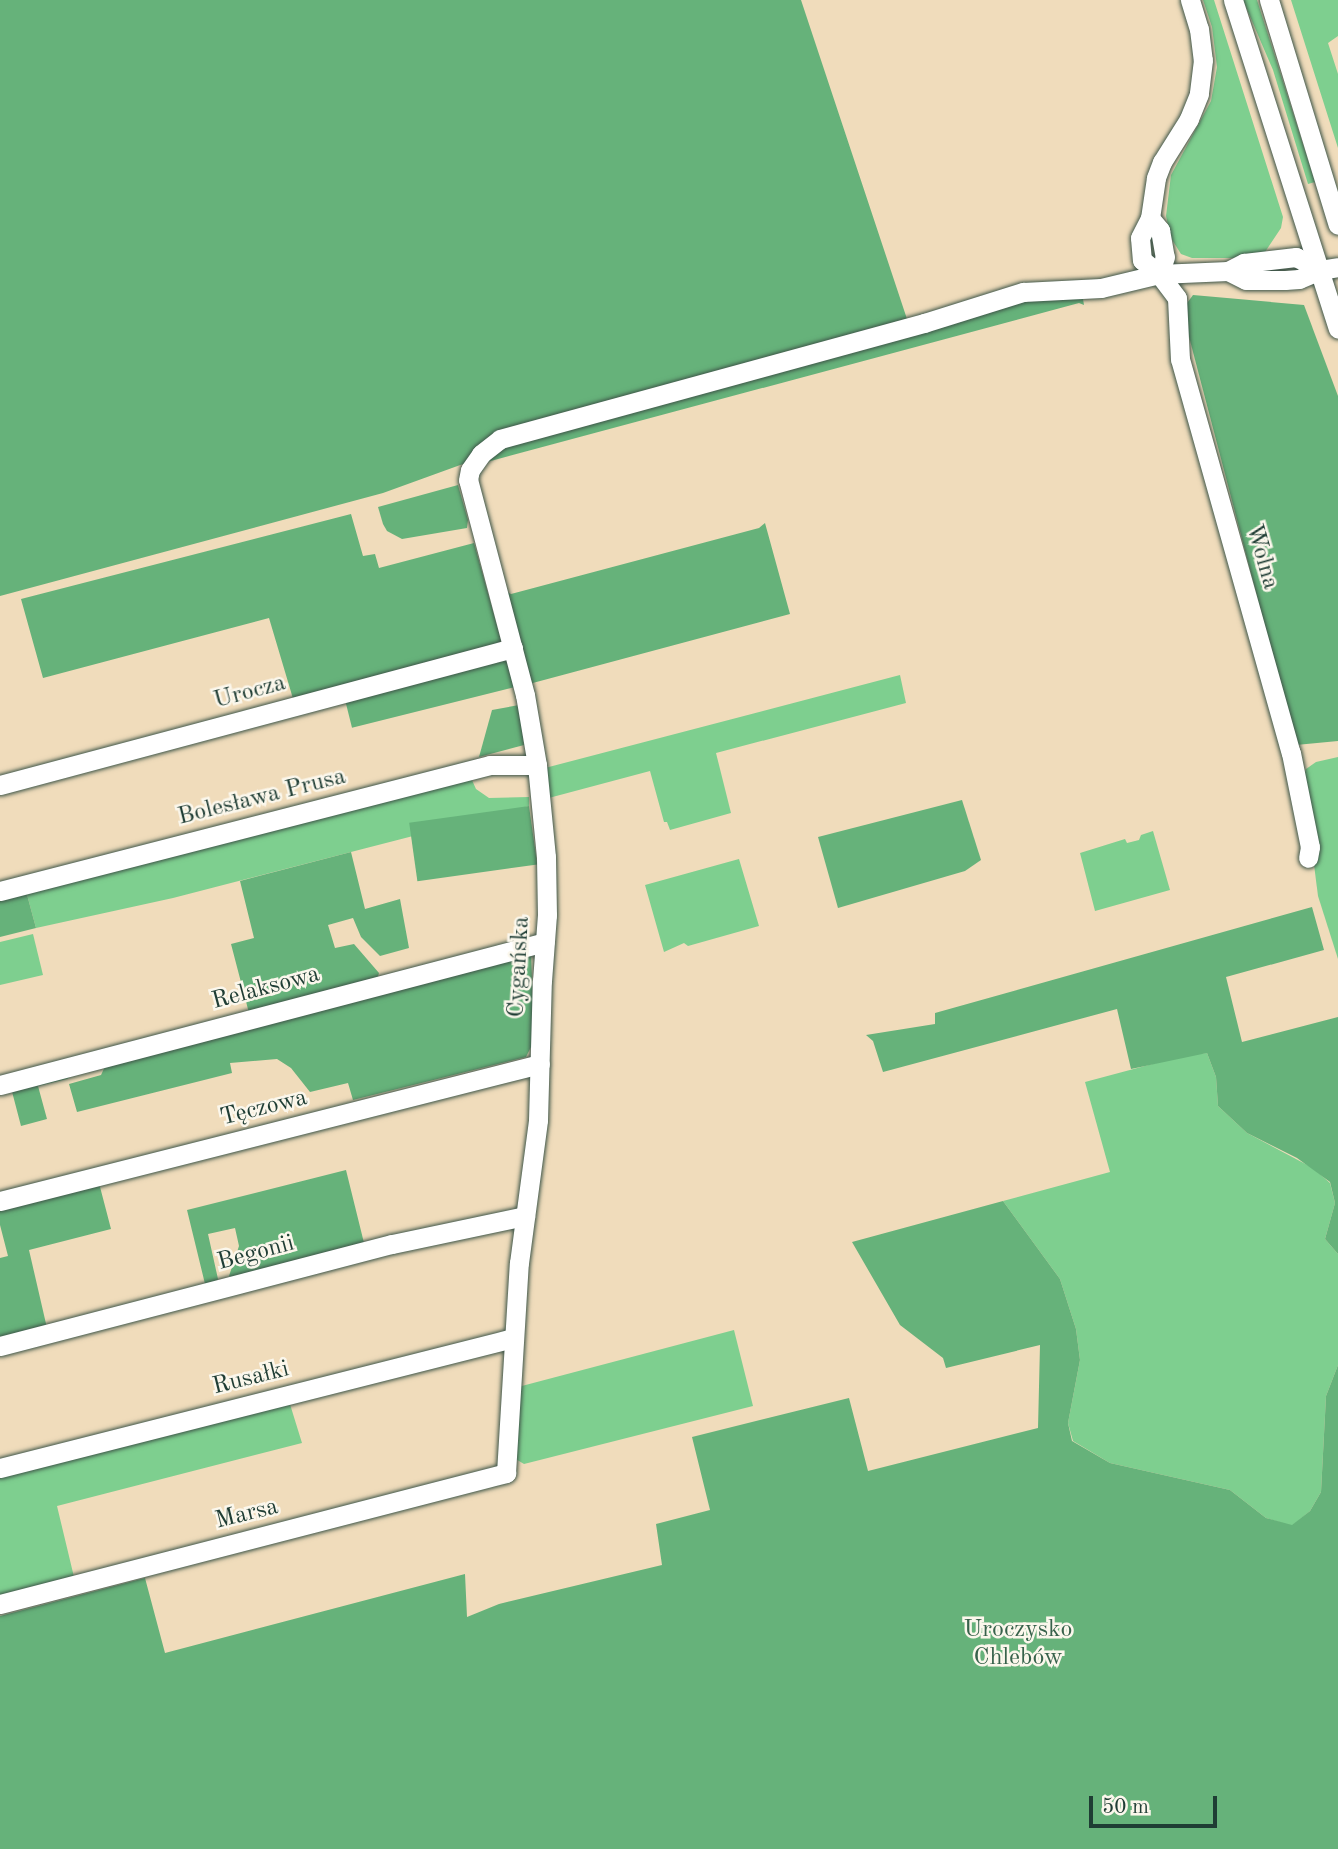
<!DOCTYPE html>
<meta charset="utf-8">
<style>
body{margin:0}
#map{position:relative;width:1338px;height:1849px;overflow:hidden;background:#f0dcbb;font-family:"Old Standard TT",serif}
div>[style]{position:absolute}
.green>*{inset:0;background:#7ecf8f}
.forest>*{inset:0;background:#66b27a;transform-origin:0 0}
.roads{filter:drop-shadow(0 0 2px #3e5548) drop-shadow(0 0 2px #3e5548)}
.minor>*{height:19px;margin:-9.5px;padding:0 9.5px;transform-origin:9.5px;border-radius:9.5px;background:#fff}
span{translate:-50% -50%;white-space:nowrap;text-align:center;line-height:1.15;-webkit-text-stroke:5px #fbf7ec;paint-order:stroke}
.street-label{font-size:24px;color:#1f3d34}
.park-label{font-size:24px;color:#37624b}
.scale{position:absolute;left:1089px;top:1796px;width:128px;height:32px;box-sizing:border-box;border:4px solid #1f3d34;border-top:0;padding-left:9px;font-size:21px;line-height:24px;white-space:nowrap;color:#1f3d34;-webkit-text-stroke:5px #fbf7ec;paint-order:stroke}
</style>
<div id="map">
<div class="green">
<div style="clip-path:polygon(1203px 0,1214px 0,1283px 217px,1281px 228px,1265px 252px,1233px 258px,1192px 258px,1181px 254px,1171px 238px,1166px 216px,1171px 175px,1211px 101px,1217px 67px,1212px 27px)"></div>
<div style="clip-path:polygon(1243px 0,1257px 0,1315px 182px,1308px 184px,1273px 70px)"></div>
<div style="clip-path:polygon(1291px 0,1338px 0,1338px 36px,1328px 43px,1338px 74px,1338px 148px)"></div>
<div style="clip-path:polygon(900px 675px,906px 703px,716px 753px,731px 813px,670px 830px,667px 822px,664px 822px,650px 771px,545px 799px,545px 768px)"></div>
<div style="clip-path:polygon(1338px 757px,1338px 959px,1318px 896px,1303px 779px,1306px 769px,1316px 762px)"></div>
<div style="clip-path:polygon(471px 778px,476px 789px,489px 798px,529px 797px,529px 806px,173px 898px,36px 928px,25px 887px)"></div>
<div style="clip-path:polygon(1153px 831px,1170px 890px,1095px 911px,1080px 853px,1125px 839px,1127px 843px,1139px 840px,1141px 835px)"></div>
<div style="clip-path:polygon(739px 859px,759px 926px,688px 946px,684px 943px,664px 952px,645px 885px)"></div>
<div style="clip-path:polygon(33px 934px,43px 975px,0 985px,0 942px)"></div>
<div style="clip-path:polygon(1207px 1053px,1216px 1077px,1218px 1106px,1247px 1133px,1313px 1168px,1330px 1183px,1335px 1203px,1325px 1239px,1338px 1254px,1338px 1365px,1326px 1396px,1321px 1492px,1310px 1511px,1292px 1526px,1266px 1518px,1230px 1490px,1110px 1463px,1073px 1441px,1068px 1423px,1080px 1360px,1076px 1329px,1060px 1279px,1003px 1201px,1110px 1172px,1085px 1082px,1186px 1055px)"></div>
<div style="clip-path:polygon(734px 1330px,753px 1406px,524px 1464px,514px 1458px,518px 1387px)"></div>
<div style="clip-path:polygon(289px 1401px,302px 1443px,57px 1506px,74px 1577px,0 1597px,0 1473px)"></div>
</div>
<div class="forest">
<div style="clip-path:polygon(0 0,801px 0,908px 322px,499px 431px,463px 464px,383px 493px,0 596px)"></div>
<div style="clip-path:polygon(1068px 295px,1083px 299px,1084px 305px,1079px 303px,487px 462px,479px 476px,478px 468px,492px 451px,991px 307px,1048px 296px)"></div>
<div style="clip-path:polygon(1193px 295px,1304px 305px,1338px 396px,1338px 741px,1296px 745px,1182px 310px)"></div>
<div style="clip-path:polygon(458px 485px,468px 520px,467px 528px,402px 539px,387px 531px,383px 524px,378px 507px)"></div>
<div style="clip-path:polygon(351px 514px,363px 556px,375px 554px,379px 568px,474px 543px,501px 640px,498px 646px,294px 702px,269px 618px,43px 678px,21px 599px)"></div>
<div style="clip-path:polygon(765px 523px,790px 614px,529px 684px,505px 591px,511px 594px,759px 528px)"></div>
<div style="left:507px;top:655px;width:33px;height:168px;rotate:76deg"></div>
<div style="clip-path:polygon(519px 705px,524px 745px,479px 757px,492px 710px)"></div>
<div style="clip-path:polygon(962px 800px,981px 860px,965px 871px,838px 908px,818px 837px)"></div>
<div style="left:529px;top:806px;width:59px;height:121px;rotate:82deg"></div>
<div style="clip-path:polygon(351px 852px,365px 909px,400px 899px,409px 948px,380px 956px,361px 937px,353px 918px,328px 925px,335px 948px,354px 944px,379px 973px,377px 980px,249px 1013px,231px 944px,254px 938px,240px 881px)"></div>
<div style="clip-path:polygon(25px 887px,36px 928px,0 937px,0 893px)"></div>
<div style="clip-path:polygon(1312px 907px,1324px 950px,1226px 977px,1242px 1042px,1338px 1017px,1338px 1254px,1325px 1239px,1335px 1203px,1330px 1182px,1297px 1158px,1247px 1133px,1218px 1106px,1216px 1077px,1207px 1053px,1131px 1069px,1117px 1009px,883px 1072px,873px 1041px,866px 1035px,935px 1024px,935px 1013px)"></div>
<div style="clip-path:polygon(531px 950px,534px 1041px,526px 1057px,353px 1100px,348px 1083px,310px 1092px,291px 1068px,277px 1059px,230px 1063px,232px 1073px,77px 1112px,69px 1084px,101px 1075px,109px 1058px)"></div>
<div style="clip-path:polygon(91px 1063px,67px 1079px,38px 1086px,47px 1119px,21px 1126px,10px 1084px)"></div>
<div style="clip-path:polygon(346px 1170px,365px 1247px,235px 1280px,229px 1276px,239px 1246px,235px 1228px,208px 1234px,218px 1279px,215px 1285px,206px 1288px,187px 1210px)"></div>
<div style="clip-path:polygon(99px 1183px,111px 1229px,29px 1250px,47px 1328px,0 1340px,0 1258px,8px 1256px,0 1225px,0 1209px)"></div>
<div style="clip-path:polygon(1003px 1201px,1060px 1279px,1076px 1329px,1080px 1360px,1068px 1423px,1072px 1441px,1110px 1463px,1230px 1490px,1266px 1518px,1292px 1525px,1310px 1511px,1321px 1492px,1326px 1396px,1338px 1365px,1338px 1849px,0 1849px,0 1616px,145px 1578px,165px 1653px,465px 1574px,467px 1617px,499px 1604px,662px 1565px,656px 1524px,710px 1510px,692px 1437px,849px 1398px,868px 1471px,1038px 1428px,1040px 1345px,946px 1368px,943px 1358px,900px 1325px,852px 1242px)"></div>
</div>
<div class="roads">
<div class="minor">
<div style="left:1190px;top:0;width:30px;rotate:73deg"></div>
<div style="left:1199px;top:29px;width:31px;rotate:83deg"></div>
<div style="left:1203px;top:60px;width:34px;rotate:97deg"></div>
<div style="left:1199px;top:94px;width:27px;rotate:112deg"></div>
<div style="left:1189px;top:119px;width:51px;rotate:122.1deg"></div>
<div style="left:1162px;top:162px;width:17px;rotate:111deg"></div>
<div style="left:1156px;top:178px;width:40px;rotate:98.5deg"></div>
<div style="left:1150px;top:218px;width:22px;rotate:117deg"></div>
<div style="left:1140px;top:238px;width:22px;rotate:85deg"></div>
<div style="left:1142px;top:260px;width:22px;rotate:39deg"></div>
<div style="left:1159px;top:274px;width:30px;rotate:53deg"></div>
<div style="left:1177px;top:298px;width:61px;rotate:87.2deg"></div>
<div style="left:1180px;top:359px;width:409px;rotate:74.3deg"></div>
<div style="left:1291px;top:753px;width:96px;rotate:78.6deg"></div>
<div style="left:1310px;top:847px;width:11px;rotate:100deg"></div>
<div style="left:1233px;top:0;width:345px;rotate:72.3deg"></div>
<div style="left:1269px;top:0;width:235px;rotate:73deg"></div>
<div style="left:1150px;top:218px;width:16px;rotate:50deg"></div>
<div style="left:1160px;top:230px;width:27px;rotate:80deg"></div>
<div style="left:1165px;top:257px;width:18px;rotate:109deg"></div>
<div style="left:1228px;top:271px;width:20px;rotate:27deg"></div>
<div style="left:1246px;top:280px;width:39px"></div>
<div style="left:1285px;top:280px;width:14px;rotate:-4deg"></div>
<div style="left:1299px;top:279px;width:23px;rotate:-23deg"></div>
<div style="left:1320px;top:270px;width:18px;rotate:-9deg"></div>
<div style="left:0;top:785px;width:531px;rotate:-14.95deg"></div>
<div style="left:0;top:891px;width:506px;rotate:-14.42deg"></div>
<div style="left:490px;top:765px;width:47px"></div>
<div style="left:0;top:1085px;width:563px;rotate:-14.7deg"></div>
<div style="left:0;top:1201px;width:557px;rotate:-14.24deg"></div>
<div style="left:0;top:1346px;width:405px;rotate:-14.6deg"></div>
<div style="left:392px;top:1244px;width:136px;rotate:-11.9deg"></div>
<div style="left:0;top:1468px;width:529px;rotate:-14.22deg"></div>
<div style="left:0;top:1604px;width:523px;rotate:-14.51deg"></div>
<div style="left:506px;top:1473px;width:210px;rotate:-86.5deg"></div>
<div style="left:519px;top:1263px;width:144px;rotate:-82.4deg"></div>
<div style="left:538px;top:1120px;width:139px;rotate:-88.4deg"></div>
<div style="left:542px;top:981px;width:66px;rotate:-85.7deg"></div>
<div style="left:547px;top:915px;width:58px;rotate:-91deg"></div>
<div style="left:546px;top:857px;width:92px;rotate:-95.6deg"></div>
<div style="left:537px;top:765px;width:71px;rotate:-99.7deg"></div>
<div style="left:525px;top:695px;width:222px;rotate:-104.8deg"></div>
<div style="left:468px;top:480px;width:10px;rotate:-79deg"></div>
<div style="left:470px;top:470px;width:19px;rotate:-55deg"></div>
<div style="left:481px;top:454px;width:24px;rotate:-38deg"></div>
<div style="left:500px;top:439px;width:440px;rotate:-15.3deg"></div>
<div style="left:924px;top:323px;width:104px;rotate:-17.4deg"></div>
<div style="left:1023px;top:292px;width:78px;rotate:-2.9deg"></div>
<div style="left:1101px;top:288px;width:60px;rotate:-13.6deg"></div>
<div style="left:1159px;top:274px;width:69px;rotate:-2.5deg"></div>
<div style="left:1228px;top:271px;width:18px;rotate:-27deg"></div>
<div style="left:1244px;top:263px;width:52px;rotate:-6.6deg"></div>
<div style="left:1296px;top:257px;width:27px;rotate:28deg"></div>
</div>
</div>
<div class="street-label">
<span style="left:1261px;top:557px;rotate:74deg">Wolna</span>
<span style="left:250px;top:693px;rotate:-15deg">Urocza</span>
<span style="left:262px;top:798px;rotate:-14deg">Bolesława Prusa</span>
<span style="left:520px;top:967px;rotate:-87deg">Cygańska</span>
<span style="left:266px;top:989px;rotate:-15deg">Relaksowa</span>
<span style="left:264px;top:1109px;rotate:-14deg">Tęczowa</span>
<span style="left:256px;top:1254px;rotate:-15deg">Begonii</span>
<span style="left:251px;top:1379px;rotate:-14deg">Rusałki</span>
<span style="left:247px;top:1515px;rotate:-14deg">Marsa</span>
</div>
<div class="park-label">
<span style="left:1018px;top:1645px">Uroczysko<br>Chlebów</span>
</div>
<div class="scale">50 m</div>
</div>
